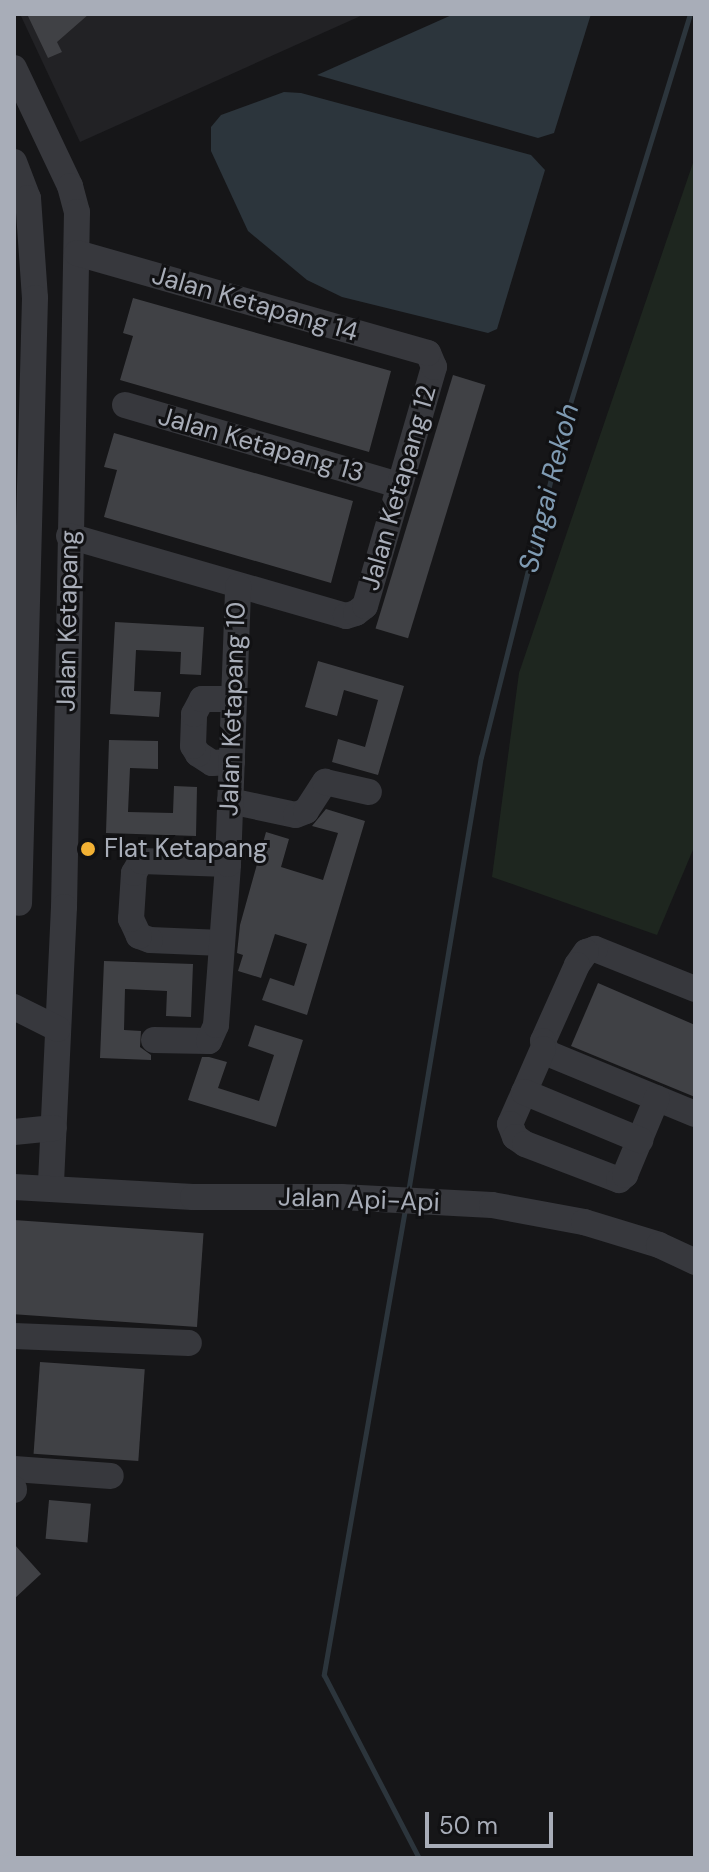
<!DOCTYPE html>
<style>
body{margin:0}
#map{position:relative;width:709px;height:1872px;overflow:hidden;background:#161618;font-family:"DM Sans",sans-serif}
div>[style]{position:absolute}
.built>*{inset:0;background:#222225}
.green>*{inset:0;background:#1e261f}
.water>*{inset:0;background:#2c353c}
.stream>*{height:5px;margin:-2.5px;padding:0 2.5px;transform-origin:2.5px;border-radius:2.5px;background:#2c353c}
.building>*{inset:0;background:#404145;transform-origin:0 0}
.minor>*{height:26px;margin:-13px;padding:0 13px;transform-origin:13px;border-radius:13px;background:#37383d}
.dots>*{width:22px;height:22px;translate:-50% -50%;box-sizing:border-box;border:4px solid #111113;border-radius:50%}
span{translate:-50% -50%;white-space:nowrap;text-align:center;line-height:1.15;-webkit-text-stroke:6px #111113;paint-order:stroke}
.street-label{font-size:26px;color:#a8adb8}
.poi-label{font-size:26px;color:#a8adb8}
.left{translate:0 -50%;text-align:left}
.water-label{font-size:28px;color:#7f9bb3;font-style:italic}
.frame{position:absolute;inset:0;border:16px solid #a8adb8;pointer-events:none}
.scale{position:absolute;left:425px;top:1812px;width:128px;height:36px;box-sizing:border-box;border:4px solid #a8adb8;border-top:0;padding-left:10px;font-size:24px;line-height:28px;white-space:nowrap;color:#a8adb8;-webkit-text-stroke:6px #111113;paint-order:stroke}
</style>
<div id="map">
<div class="built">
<div style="clip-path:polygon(20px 14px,365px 14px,80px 142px)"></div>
</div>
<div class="green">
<div style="clip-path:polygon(695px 157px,695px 845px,657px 935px,492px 877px,519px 673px)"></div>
</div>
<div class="water">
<div style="clip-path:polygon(454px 14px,591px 14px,554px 133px,538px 138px,317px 75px)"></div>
<div style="clip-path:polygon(284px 92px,301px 93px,531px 155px,545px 170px,497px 329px,488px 333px,342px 297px,307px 280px,248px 231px,211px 151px,211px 127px,221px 115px)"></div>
</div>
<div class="stream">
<div style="left:408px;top:1192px;width:441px;rotate:-80.5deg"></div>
<div style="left:481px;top:757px;width:361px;rotate:-75.9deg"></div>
<div style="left:569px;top:407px;width:411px;rotate:-72.9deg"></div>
<div style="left:405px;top:1209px;width:473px;rotate:99.9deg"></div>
<div style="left:324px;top:1675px;width:206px;rotate:62.6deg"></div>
</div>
<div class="building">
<div style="clip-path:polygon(27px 14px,89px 14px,57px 42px,62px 52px,48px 58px)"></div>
<div style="clip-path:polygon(133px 298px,391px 371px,369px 452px,120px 380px,133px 336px,123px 333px)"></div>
<div style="left:453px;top:375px;width:34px;height:265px;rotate:17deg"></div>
<div style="clip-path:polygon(114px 433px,353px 501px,331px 583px,104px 517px,117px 470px,104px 467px)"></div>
<div style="clip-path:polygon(115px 622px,204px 627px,201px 675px,180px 674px,181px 652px,136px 650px,134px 691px,161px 692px,159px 717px,110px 714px)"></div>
<div style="clip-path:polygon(318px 661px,404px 686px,378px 775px,332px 762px,338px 739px,365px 747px,378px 700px,344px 690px,337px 716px,305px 707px)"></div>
<div style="clip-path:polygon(109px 740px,158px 741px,158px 769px,130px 768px,128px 812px,173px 813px,174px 786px,197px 787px,196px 836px,106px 833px)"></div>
<div style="clip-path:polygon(326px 809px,365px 821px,307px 1015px,262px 1000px,270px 978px,294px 986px,307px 944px,275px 934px,261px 978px,238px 971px,243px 955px,237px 953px,240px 925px,266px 832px,289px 839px,281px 867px,323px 880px,338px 833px,312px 826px)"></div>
<div style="clip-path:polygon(104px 961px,193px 964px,191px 1017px,166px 1016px,167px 991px,125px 989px,124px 1030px,141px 1031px,140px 1047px,151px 1055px,151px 1060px,100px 1058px)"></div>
<div style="clip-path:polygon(598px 983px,695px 1025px,695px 1097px,571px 1046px)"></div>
<div style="clip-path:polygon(255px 1025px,303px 1040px,276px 1127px,188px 1100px,202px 1057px,209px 1057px,227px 1062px,218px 1088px,259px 1101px,274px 1055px,248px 1046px)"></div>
<div style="left:14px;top:1220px;width:190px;height:94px;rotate:4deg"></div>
<div style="left:40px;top:1362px;width:105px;height:92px;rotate:4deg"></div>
<div style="left:49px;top:1500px;width:42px;height:39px;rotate:5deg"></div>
<div style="clip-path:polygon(14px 1544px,41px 1574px,14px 1599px)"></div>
</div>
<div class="minor">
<div style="left:14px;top:68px;width:131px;rotate:64.6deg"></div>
<div style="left:70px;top:186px;width:27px;rotate:75deg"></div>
<div style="left:77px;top:212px;width:695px;rotate:91.07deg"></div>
<div style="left:64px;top:907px;width:280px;rotate:92.7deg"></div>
<div style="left:14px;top:162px;width:39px;rotate:69deg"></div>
<div style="left:28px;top:198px;width:100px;rotate:86deg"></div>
<div style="left:35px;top:298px;width:605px;rotate:91.51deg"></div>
<div style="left:125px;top:405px;width:284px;rotate:16.3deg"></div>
<div style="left:69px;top:536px;width:288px;rotate:16.1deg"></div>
<div style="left:346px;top:616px;width:10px;rotate:-17deg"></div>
<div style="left:356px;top:613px;width:11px;rotate:-38deg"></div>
<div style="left:365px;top:606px;width:249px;rotate:-73.9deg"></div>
<div style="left:434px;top:367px;width:15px;rotate:-113deg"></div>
<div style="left:428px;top:353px;width:365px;rotate:-164.1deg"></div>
<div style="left:232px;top:762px;width:20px;rotate:177deg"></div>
<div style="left:212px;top:763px;width:17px;rotate:-147deg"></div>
<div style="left:198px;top:754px;width:9px;rotate:-122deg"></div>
<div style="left:193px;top:746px;width:32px;rotate:-88deg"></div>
<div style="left:194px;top:714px;width:17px;rotate:-62deg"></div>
<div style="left:202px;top:699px;width:32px"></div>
<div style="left:230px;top:801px;width:67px;rotate:12deg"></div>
<div style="left:296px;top:815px;width:11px;rotate:-22deg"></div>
<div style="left:306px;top:811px;width:35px;rotate:-57deg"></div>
<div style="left:325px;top:782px;width:45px;rotate:12.8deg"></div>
<div style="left:222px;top:943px;width:72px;rotate:-177.6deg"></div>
<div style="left:150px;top:940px;width:12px;rotate:-160deg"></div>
<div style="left:139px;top:936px;width:19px;rotate:-115deg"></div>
<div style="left:131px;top:919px;width:46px;rotate:-86.3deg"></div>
<div style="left:134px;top:873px;width:14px;rotate:-60deg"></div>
<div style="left:141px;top:861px;width:87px;rotate:2deg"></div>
<div style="left:695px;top:989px;width:108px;rotate:-158.2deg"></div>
<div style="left:595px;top:949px;width:9px;rotate:162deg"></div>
<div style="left:586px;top:952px;width:16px;rotate:125deg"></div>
<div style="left:577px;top:965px;width:83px;rotate:114.1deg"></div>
<div style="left:543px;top:1041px;width:13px;rotate:72deg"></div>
<div style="left:547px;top:1053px;width:160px;rotate:22.4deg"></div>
<div style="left:14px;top:1007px;width:49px;rotate:26.6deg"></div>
<div style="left:154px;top:1040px;width:55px;rotate:1deg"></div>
<div style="left:209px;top:1041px;width:17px;rotate:-66deg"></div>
<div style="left:216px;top:1025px;width:161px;rotate:-85.7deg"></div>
<div style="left:228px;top:864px;width:278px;rotate:-87.9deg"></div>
<div style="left:543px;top:1049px;width:82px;rotate:113.7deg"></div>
<div style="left:510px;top:1124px;width:14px;rotate:69deg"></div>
<div style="left:515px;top:1137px;width:12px;rotate:35deg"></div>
<div style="left:525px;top:1144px;width:101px;rotate:21deg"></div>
<div style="left:619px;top:1180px;width:8px;rotate:-40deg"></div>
<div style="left:625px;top:1175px;width:83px;rotate:-67.4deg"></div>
<div style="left:524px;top:1092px;width:126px;rotate:22.5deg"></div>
<div style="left:14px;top:1132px;width:40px;rotate:-5.7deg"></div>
<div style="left:14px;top:1187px;width:179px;rotate:3.2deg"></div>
<div style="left:193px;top:1197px;width:148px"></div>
<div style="left:341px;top:1197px;width:151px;rotate:3deg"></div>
<div style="left:492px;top:1205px;width:94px;rotate:10.5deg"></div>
<div style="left:584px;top:1222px;width:78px;rotate:17deg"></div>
<div style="left:659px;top:1245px;width:40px;rotate:25deg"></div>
<div style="left:14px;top:1336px;width:175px;rotate:2.3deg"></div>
<div style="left:14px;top:1469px;width:97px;rotate:4.1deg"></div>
<div style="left:14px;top:1489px;width:1px;rotate:90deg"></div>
</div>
<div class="dots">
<div style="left:88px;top:849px;background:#f2b134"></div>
</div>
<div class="street-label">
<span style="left:255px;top:304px;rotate:16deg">Jalan Ketapang 14</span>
<span style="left:261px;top:445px;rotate:16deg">Jalan Ketapang 13</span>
<span style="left:399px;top:488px;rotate:-74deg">Jalan Ketapang 12</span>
<span style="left:68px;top:621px;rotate:-89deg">Jalan Ketapang</span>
<span style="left:233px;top:709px;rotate:-88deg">Jalan Ketapang 10</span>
<span style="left:359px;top:1200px;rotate:2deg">Jalan Api-Api</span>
</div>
<div class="poi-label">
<span class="left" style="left:104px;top:849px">Flat Ketapang</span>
</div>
<div class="water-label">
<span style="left:549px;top:488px;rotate:-76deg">Sungai Rekoh</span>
</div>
<div class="frame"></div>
<div class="scale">50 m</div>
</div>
